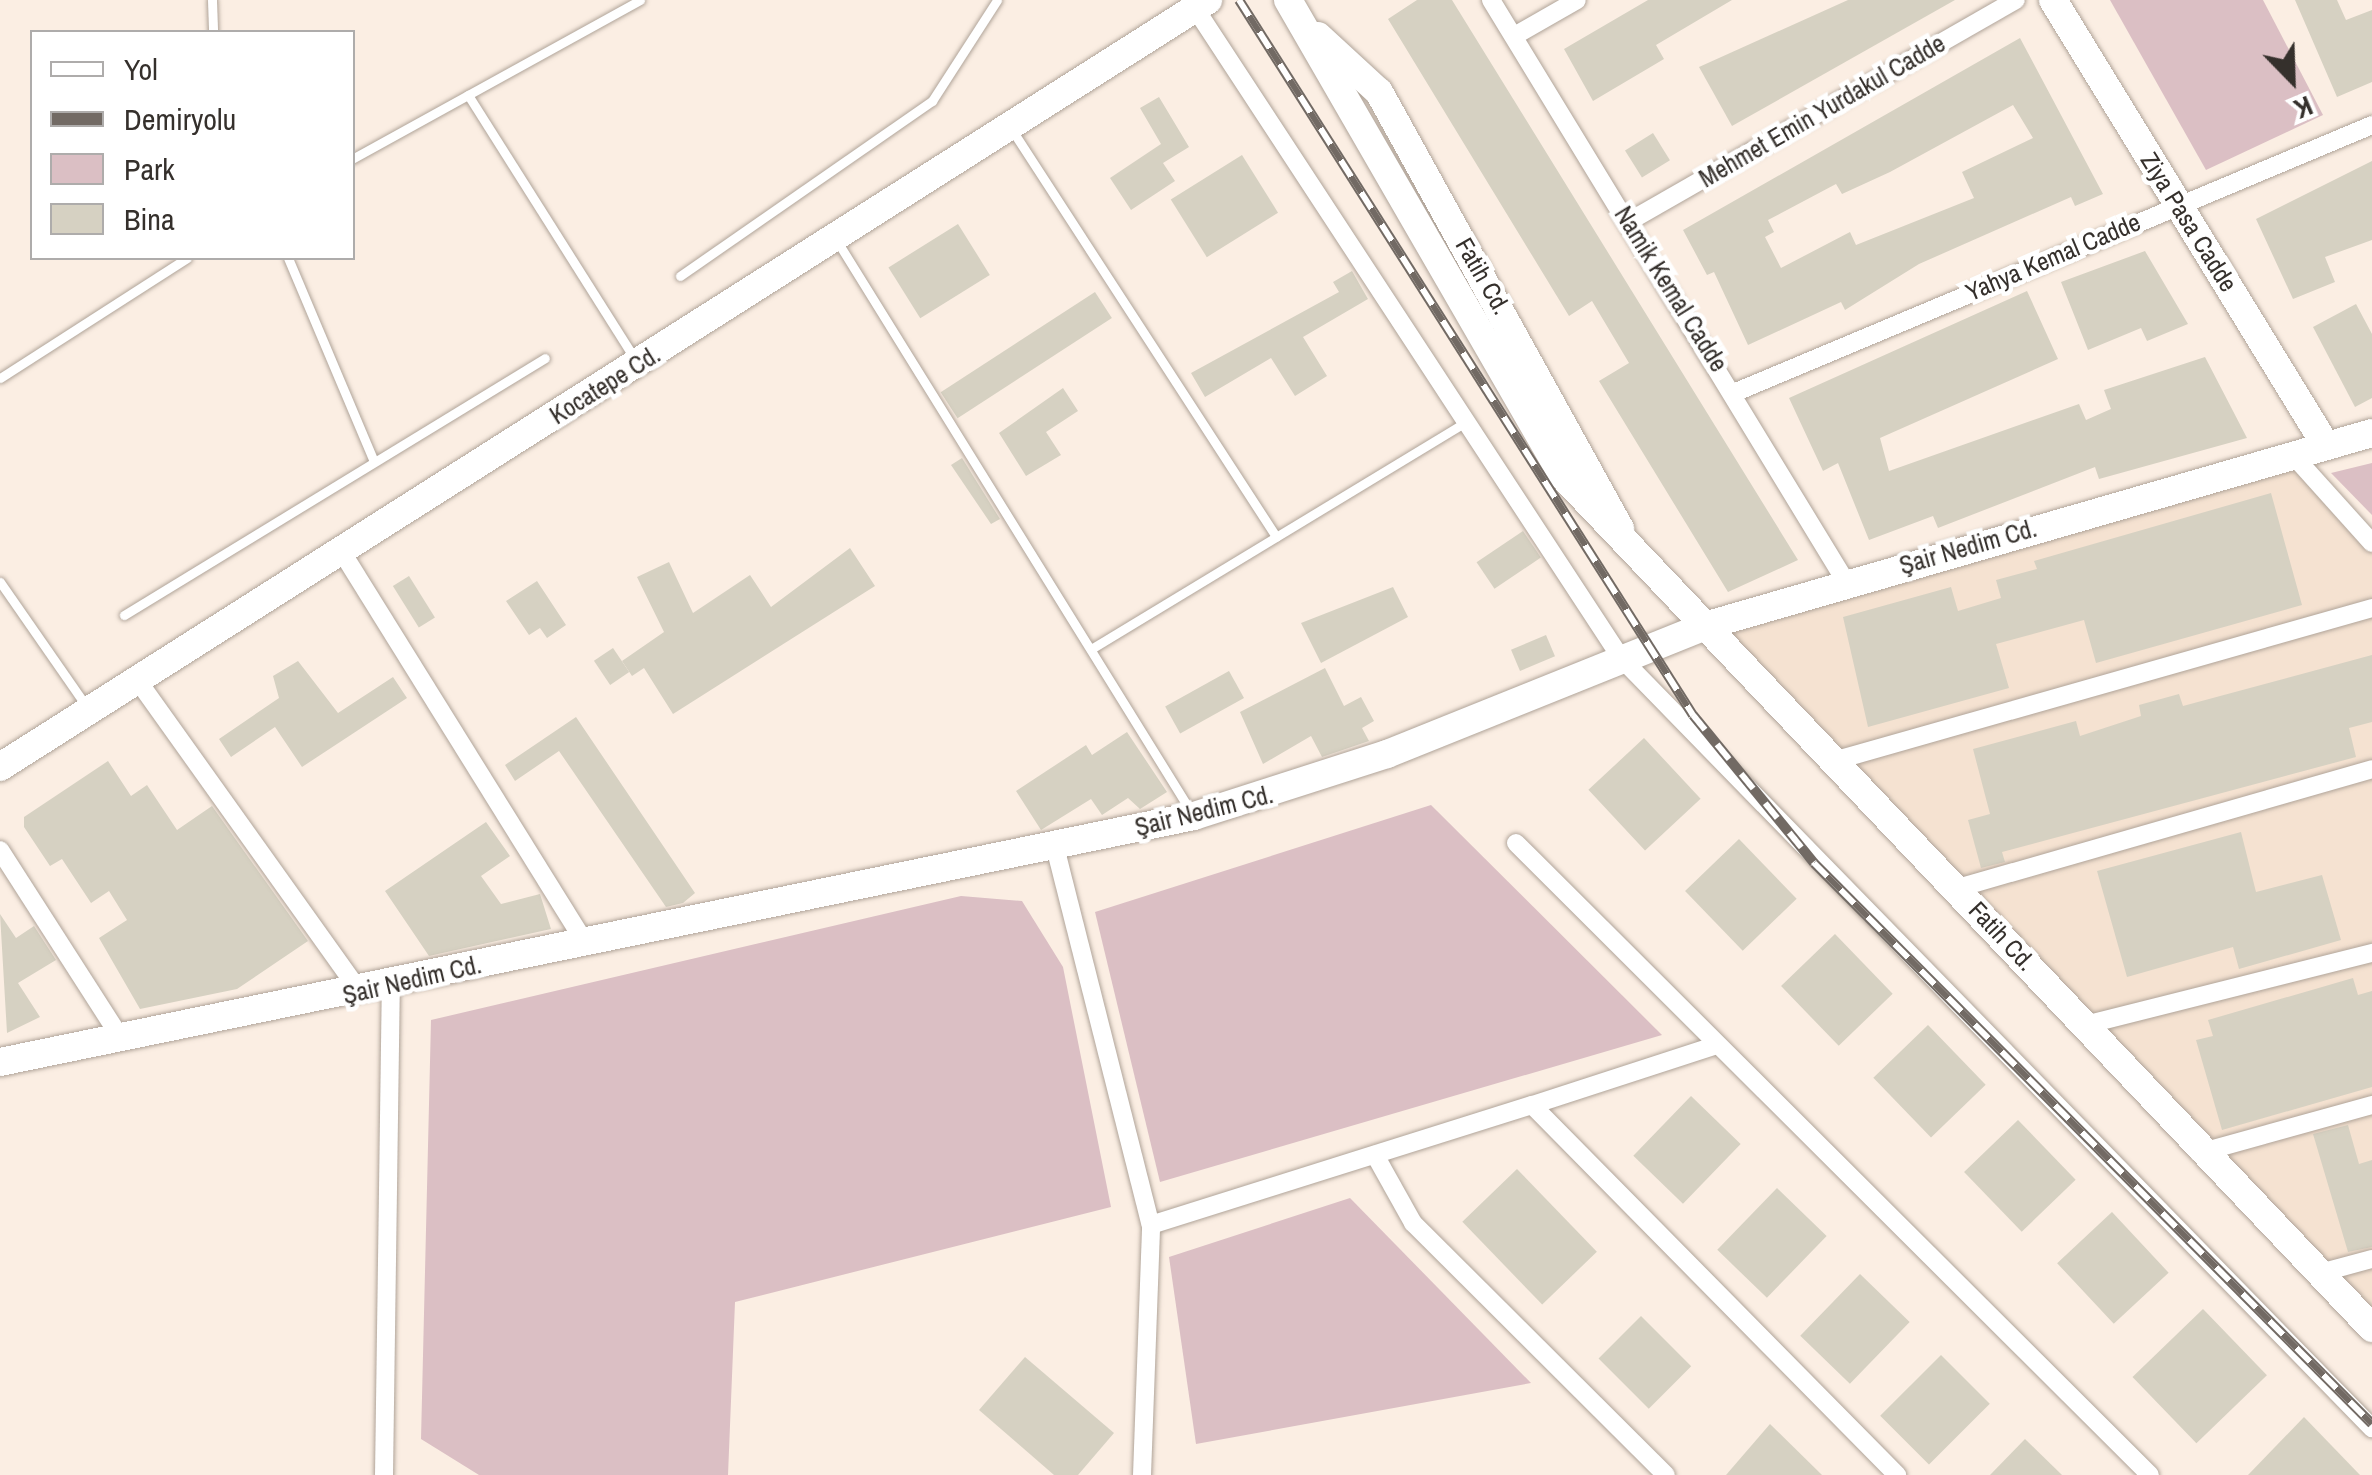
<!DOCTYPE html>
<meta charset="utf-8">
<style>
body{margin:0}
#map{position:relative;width:2372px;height:1475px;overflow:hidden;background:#fbeee3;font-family:"Archivo Narrow",sans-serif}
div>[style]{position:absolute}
.built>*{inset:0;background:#f5e2d1}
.green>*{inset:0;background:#dbbfc4}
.building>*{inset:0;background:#d6d1c2;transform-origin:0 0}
.roads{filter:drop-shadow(0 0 2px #b0a499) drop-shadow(0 0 2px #b0a499)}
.lane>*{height:9px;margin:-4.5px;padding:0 4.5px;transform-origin:4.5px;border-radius:4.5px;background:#fff}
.street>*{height:18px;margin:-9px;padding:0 9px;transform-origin:9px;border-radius:9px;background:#fff}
.secondary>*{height:28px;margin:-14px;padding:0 14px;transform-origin:14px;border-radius:14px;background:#fff}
.rail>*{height:10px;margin-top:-5px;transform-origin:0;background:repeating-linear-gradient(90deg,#fff 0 19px,#726a64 0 38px);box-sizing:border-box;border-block:2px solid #726a64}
span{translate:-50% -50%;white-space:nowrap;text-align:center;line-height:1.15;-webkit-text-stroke:9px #fff;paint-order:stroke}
.street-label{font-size:25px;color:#35302c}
.legend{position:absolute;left:30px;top:30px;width:325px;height:230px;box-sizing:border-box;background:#fff;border:2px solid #aeacab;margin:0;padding:12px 18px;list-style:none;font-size:30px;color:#35302c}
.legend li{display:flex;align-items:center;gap:20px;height:50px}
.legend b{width:50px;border:2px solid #aeacab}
.north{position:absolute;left:2242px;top:30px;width:100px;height:100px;-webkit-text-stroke:8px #fff;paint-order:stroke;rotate:157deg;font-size:28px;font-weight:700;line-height:40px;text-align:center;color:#35302c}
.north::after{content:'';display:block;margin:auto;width:35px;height:45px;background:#35302c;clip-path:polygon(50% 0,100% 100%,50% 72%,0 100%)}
</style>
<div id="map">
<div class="built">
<div style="clip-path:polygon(2291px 453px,2372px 543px,2372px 1328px,1708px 625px)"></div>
</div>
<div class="green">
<div style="clip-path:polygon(2110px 0,2263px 0,2323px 115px,2206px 170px)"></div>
<div style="clip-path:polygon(2372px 463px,2372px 515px,2331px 473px)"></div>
<div style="clip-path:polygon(1431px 805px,1662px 1035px,1160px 1182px,1095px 912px)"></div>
<div style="clip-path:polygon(961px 896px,1022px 901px,1063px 967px,1111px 1207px,735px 1302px,728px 1475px,479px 1475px,421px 1439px,431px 1020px)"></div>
<div style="clip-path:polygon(1350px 1198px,1531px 1383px,1196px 1444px,1169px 1257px)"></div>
</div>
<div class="building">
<div style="clip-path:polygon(1417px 0,1452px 0,1798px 560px,1728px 592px,1599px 381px,1629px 363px,1592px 301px,1569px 316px,1388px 19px)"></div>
<div style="clip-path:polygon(1648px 0,1732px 0,1656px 45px,1664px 59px,1593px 101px,1564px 49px)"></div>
<div style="clip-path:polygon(1848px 0,1955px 0,1732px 126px,1699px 67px)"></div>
<div style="clip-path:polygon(2295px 0,2337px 0,2346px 20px,2372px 10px,2372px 82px,2337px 97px)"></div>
<div style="clip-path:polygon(evenodd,2020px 38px,2103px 194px,2075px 206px,2071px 197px,1919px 264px,1845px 310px,1841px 302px,1748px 345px,1714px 272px,1707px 275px,1683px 230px,2020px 38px,2013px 105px,2033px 138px,1962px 172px,1974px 198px,1856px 245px,1850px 232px,1781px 268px,1765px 237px,1774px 232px,1768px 220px,1836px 184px,1842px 194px,1890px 172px,2013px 105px)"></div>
<div style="clip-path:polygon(1159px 97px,1189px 147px,1163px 163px,1175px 181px,1131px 210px,1110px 178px,1161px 144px,1140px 108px)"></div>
<div style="left:1653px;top:133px;width:32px;height:33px;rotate:58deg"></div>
<div style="left:1242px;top:155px;width:68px;height:84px;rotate:58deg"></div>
<div style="clip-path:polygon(2372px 161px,2372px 240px,2325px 257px,2335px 282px,2293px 299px,2256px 219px)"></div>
<div style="left:958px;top:224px;width:60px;height:82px;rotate:58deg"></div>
<div style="clip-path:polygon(2145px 251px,2188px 324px,2147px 341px,2141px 328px,2088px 350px,2061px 282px)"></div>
<div style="clip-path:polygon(1352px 271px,1368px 299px,1303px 337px,1327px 376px,1295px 396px,1271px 358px,1205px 397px,1191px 373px,1339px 292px,1333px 282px)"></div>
<div style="clip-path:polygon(2027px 291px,2058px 359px,1880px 438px,1889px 471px,2079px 404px,2086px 420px,2111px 409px,2104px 390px,2205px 357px,2247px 438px,2099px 479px,2095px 467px,1938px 528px,1933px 516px,1869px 540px,1838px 463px,1823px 471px,1789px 398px)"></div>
<div style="left:1095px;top:292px;width:31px;height:184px;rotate:57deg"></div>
<div style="clip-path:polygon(2356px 304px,2372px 334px,2372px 398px,2355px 407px,2313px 327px)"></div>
<div style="clip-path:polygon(1063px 388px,1078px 411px,1046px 432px,1061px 455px,1026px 476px,999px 433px)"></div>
<div style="clip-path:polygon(962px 458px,1000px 519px,991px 524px,951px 465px)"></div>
<div style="clip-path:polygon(2271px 493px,2302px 605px,2096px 663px,2084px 620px,1996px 644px,2009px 688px,1868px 727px,1843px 617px,1951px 587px,1958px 611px,2001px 598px,1996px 580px,2037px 569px,2034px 561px)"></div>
<div style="left:1523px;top:531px;width:32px;height:56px;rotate:56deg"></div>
<div style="clip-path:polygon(850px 548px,875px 586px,673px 714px,644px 668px,632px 676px,622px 661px,664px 632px,637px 577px,669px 562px,693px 613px,750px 575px,771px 607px)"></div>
<div style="left:409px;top:576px;width:49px;height:19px;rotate:58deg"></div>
<div style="clip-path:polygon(537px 581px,566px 625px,547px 638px,540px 628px,529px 635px,506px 601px)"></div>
<div style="clip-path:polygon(1393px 587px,1408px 617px,1321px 663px,1301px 623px)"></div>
<div style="left:1546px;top:635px;width:23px;height:38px;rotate:67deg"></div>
<div style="left:613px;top:648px;width:29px;height:23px;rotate:56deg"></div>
<div style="clip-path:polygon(2372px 655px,2372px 722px,2349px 728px,2356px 757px,2002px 852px,2005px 862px,1981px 868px,1968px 820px,1990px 814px,1973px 749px,2076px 721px,2080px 736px,2141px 716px,2139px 705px,2179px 694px,2183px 706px)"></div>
<div style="clip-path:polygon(298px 661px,338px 713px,393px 677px,407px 698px,302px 767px,275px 727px,231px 757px,219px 739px,279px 698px,273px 676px)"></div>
<div style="clip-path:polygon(1325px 668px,1344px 706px,1361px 697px,1374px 721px,1362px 728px,1369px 741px,1322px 757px,1311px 736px,1263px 764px,1240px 712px)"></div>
<div style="left:1229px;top:671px;width:31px;height:73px;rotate:61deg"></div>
<div style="clip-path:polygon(576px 717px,695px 893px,683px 903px,666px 907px,559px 751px,515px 781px,505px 765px)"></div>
<div style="clip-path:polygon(1127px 732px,1167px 792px,1140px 809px,1128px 798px,1102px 815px,1091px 799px,1041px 830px,1016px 791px,1086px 745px,1092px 755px)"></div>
<div style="left:1644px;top:738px;width:83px;height:76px;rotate:47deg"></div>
<div style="clip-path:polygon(108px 761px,131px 796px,147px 785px,177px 830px,212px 806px,308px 941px,237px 989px,140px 1009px,99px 938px,127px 920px,109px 891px,91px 903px,62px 859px,50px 866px,24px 827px,24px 817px)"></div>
<div style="clip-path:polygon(486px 822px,510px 856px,481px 876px,501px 904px,540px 894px,551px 929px,429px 956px,385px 891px)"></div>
<div style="clip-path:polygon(2241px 832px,2256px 892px,2322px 875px,2341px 940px,2239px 969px,2233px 947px,2127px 977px,2097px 871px)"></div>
<div style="left:1739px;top:839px;width:83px;height:75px;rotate:46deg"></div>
<div style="clip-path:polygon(0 914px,16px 938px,34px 926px,56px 960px,18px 983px,40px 1017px,7px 1033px)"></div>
<div style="left:1835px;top:934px;width:83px;height:75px;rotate:46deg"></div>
<div style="clip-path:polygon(2353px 978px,2358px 995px,2372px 991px,2372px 1087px,2222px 1130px,2196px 1040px,2213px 1036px,2208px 1020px)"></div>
<div style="left:1928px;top:1025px;width:83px;height:76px;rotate:46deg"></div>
<div style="left:1691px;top:1096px;width:69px;height:83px;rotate:44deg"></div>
<div style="left:2018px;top:1120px;width:83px;height:75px;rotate:46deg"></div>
<div style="clip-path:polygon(2348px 1125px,2359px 1164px,2372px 1160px,2372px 1247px,2348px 1252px,2313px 1134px)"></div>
<div style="left:1517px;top:1169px;width:115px;height:76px;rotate:46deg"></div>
<div style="left:1777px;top:1188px;width:69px;height:86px;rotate:44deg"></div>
<div style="left:2112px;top:1212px;width:83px;height:75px;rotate:47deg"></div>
<div style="left:1860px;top:1274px;width:69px;height:86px;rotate:44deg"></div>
<div style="left:2203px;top:1309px;width:92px;height:98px;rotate:46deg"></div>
<div style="left:1641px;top:1316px;width:71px;height:60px;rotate:45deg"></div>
<div style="left:1941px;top:1355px;width:69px;height:86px;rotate:45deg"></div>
<div style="clip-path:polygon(1025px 1357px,1114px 1433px,1078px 1475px,1054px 1475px,979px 1410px)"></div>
<div style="clip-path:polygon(2304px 1417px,2360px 1475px,2248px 1475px)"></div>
<div style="clip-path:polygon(1770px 1424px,1822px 1475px,1726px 1475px)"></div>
<div style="clip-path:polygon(2025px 1439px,2062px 1475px,1990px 1475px)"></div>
</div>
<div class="roads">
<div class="lane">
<div style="left:212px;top:0;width:32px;rotate:88deg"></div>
<div style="left:468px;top:95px;width:312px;rotate:57.7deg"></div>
<div style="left:1012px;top:130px;width:485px;rotate:57deg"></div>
<div style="left:352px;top:159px;width:329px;rotate:-28.9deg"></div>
<div style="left:837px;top:241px;width:670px;rotate:58.19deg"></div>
<div style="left:288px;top:258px;width:221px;rotate:67.1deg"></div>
<div style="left:680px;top:276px;width:307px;rotate:-34.8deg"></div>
<div style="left:932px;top:101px;width:120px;rotate:-57.2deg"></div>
<div style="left:0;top:378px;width:222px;rotate:-32.7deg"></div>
<div style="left:0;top:582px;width:152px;rotate:55.2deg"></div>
<div style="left:124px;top:615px;width:493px;rotate:-31.4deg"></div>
<div style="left:1091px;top:649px;width:438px;rotate:-31.2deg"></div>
</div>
<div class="street">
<div style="left:1491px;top:0;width:682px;rotate:58.62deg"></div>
<div style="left:1195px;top:8px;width:777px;rotate:56.76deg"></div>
<div style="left:1621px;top:658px;width:1076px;rotate:45.72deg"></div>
<div style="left:1516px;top:35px;width:70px;rotate:-29.8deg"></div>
<div style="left:1628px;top:222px;width:447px;rotate:-29.8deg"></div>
<div style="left:1736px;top:392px;width:690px;rotate:-22.77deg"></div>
<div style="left:2291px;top:453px;width:121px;rotate:48deg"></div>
<div style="left:340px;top:549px;width:463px;rotate:58.1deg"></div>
<div style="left:136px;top:678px;width:386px;rotate:54.5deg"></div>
<div style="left:1837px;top:760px;width:556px;rotate:-15.86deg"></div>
<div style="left:1054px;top:843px;width:394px;rotate:75.8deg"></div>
<div style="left:1516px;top:843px;width:895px;rotate:44.91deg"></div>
<div style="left:0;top:850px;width:226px;rotate:57.3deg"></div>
<div style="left:1958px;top:888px;width:431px;rotate:-16deg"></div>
<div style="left:2085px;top:1025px;width:296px;rotate:-14.1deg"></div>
<div style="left:1717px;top:1045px;width:194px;rotate:162deg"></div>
<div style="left:1532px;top:1105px;width:520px;rotate:45.39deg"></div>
<div style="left:2199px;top:1153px;width:180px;rotate:-15.5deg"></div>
<div style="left:1375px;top:1155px;width:78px;rotate:60.8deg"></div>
<div style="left:1413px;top:1223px;width:357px;rotate:44.9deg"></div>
<div style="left:2320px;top:1273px;width:54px;rotate:-15.1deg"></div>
<div style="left:384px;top:1475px;width:490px;rotate:-89.2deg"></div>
<div style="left:1142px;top:1475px;width:250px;rotate:-87.9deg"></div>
<div style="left:1151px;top:1225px;width:399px;rotate:-17.5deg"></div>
</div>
<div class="secondary">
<div style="left:1288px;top:0;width:550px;rotate:59.98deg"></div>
<div style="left:1563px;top:476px;width:1175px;rotate:46.48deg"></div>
<div style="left:2053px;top:0;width:521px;rotate:58.51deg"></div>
<div style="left:1318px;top:36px;width:83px;rotate:42.6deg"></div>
<div style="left:1379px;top:92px;width:499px;rotate:61.1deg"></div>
<div style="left:0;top:767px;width:1431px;rotate:-32.41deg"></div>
<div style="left:0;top:1062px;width:1219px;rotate:-11.64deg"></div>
<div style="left:1194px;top:816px;width:203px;rotate:-17.8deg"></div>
<div style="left:1387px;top:754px;width:346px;rotate:-21.9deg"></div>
<div style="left:1708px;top:625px;width:691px;rotate:-16.13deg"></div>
</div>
</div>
<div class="rail">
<div style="left:1239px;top:0;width:847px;rotate:57.59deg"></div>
<div style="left:1693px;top:715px;width:191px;rotate:50.7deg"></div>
<div style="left:1814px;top:863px;width:791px;rotate:45.15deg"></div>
</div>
<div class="street-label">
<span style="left:1822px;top:111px;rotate:-30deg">Mehmet Emin Yurdakul Cadde</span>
<span style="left:2189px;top:222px;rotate:58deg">Ziya Pasa Cadde</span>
<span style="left:2053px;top:257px;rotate:-23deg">Yahya Kemal Cadde</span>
<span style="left:1483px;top:276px;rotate:60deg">Fatih Cd.</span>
<span style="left:1671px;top:289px;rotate:58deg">Namik Kemal Cadde</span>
<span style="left:605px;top:385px;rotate:-32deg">Kocatepe Cd.</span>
<span style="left:1968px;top:547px;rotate:-16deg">Şair Nedim Cd.</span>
<span style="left:1204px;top:811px;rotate:-14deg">Şair Nedim Cd.</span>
<span style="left:2002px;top:936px;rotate:47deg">Fatih Cd.</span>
<span style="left:412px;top:980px;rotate:-13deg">Şair Nedim Cd.</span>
</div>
<ul class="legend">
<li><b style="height:12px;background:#fff"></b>Yol</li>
<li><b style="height:12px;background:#726a64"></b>Demiryolu</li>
<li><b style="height:28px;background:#dbbfc4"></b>Park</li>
<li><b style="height:28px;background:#d6d1c2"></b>Bina</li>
</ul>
<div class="north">K</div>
</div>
